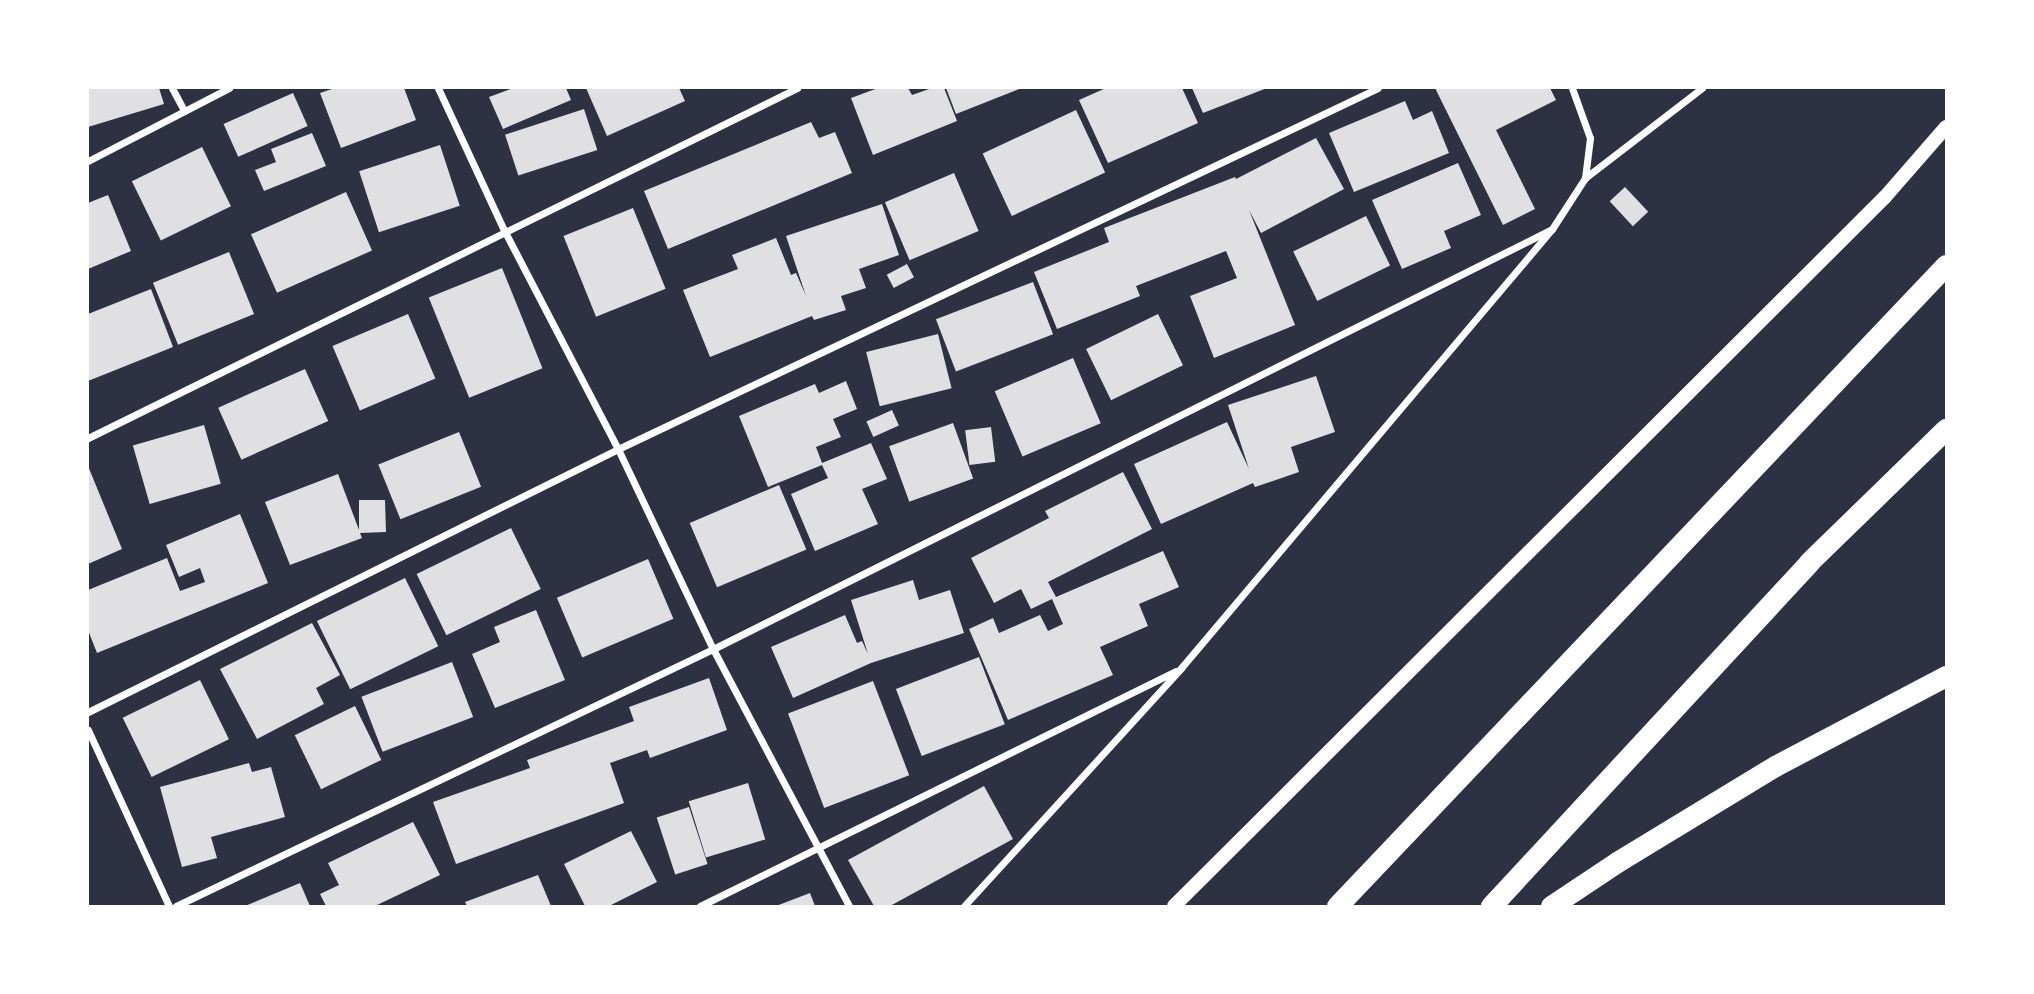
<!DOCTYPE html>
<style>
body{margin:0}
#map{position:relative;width:2034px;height:994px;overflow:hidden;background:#2d3142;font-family:"IBM Plex Sans",sans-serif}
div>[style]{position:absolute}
.building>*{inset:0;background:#e0e0e3;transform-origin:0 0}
.minor>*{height:7px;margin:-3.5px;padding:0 3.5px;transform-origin:3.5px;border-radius:3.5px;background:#fff}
.secondary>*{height:14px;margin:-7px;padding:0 7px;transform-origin:7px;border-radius:7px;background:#fff}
.motorway>*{height:21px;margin:-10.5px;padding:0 10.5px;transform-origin:10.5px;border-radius:10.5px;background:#fff}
span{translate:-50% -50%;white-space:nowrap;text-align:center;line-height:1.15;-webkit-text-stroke:6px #fff;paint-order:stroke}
.frame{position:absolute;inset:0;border:89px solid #fff;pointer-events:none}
</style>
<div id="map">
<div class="building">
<div style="clip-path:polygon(88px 88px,159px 88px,164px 104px,88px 127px)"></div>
<div style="clip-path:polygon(335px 88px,404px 88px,416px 120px,341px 148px,320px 93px)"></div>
<div style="clip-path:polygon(513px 88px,566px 88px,571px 100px,503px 129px,489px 97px)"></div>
<div style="clip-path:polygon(586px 88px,679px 88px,685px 101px,607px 136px)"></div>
<div style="clip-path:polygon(878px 88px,908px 88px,912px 95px,932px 88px,944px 88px,957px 121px,873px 155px,851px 98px)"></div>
<div style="clip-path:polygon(946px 88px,1022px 88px,956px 114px)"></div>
<div style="clip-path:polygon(1106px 88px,1182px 88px,1198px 123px,1108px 163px,1079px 100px)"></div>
<div style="clip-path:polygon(1192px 88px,1267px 88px,1203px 113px)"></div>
<div style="clip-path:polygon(1435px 88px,1550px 88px,1556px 100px,1496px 130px,1535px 209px,1503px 225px)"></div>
<div style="left:293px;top:93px;width:36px;height:76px;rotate:66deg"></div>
<div style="clip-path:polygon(1405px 101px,1413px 120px,1432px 111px,1449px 153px,1354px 192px,1329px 133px)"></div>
<div style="left:584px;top:109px;width:43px;height:83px;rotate:72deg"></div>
<div style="left:1076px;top:110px;width:69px;height:103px;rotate:65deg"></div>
<div style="clip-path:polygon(811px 122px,819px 138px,835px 132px,852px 173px,668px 249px,644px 191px)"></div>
<div style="clip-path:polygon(312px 133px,326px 166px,264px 191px,255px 170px,276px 162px,271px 149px)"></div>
<div style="clip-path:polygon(1316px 138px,1344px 189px,1261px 233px,1249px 210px,1295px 325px,1214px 358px,1190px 296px,1237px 278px,1226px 251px,1136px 286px,1140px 296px,1057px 329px,1034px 272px,1109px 242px,1104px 228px,1235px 177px,1236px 179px)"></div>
<div style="left:440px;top:145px;width:64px;height:85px;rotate:72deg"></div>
<div style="left:202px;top:147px;width:66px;height:78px;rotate:64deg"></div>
<div style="clip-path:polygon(1458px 163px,1481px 215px,1444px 231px,1451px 248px,1402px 269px,1372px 200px)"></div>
<div style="left:954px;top:173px;width:63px;height:75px;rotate:67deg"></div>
<div style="left:1625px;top:187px;width:34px;height:21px;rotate:47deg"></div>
<div style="left:346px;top:192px;width:64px;height:104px;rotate:66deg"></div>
<div style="clip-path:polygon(108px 195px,131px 251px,88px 269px,88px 203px)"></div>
<div style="clip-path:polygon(882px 204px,899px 255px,859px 269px,866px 288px,841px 296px,846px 310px,814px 320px,812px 316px,710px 357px,683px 290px,738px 269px,732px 255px,776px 238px,791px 275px,796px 273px,806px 296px,786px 236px)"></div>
<div style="left:633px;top:208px;width:87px;height:75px;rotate:68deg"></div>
<div style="left:1366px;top:216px;width:55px;height:81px;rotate:64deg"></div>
<div style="left:229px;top:252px;width:67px;height:82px;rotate:68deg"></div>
<div style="left:907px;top:264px;width:15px;height:23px;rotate:62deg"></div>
<div style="left:502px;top:268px;width:108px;height:79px;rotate:68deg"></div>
<div style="left:1033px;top:282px;width:56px;height:104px;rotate:69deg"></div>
<div style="clip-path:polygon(151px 289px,173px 347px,88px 381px,88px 314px)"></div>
<div style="left:408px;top:314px;width:70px;height:82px;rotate:67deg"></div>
<div style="left:1158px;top:314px;width:57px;height:80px;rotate:64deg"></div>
<div style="left:938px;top:334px;width:56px;height:74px;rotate:76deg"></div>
<div style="left:1073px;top:358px;width:71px;height:85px;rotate:67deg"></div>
<div style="left:305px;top:369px;width:57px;height:95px;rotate:66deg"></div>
<div style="clip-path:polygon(1316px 376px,1335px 432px,1291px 447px,1299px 472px,1255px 487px,1253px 483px,1161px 524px,1134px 464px,1227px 422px,1249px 469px,1228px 405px)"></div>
<div style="clip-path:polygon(846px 381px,857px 409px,833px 419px,841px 437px,816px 447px,822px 463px,871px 443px,887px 479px,862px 489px,878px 524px,815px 551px,791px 494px,828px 478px,822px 465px,768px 487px,739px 416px,815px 384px,819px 393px)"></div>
<div style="left:892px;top:410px;width:17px;height:28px;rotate:66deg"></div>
<div style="left:953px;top:423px;width:59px;height:68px;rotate:70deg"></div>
<div style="left:204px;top:425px;width:61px;height:74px;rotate:74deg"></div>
<div style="left:991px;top:427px;width:35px;height:26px;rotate:83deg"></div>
<div style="left:459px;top:432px;width:59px;height:87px;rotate:68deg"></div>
<div style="clip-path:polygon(88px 466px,122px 549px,88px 564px)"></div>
<div style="clip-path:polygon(1123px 472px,1152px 529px,1048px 582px,1056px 597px,1163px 551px,1179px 587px,1139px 604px,1148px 626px,1100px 647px,1113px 675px,1008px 720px,969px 629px,993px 618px,999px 633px,1040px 615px,1048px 631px,1063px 624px,1052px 599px,1031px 609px,1021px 589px,994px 603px,971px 558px,1049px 518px,1045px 511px)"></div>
<div style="clip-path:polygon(338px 474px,359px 530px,359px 500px,385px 500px,386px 532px,360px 533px,362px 538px,290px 565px,265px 502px)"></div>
<div style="left:779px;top:485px;width:70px;height:97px;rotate:67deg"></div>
<div style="clip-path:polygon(240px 514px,268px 583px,97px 653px,88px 630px,88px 590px,167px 558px,180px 591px,205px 582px,200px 568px,179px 577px,166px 545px)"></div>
<div style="left:511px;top:528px;width:68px;height:105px;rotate:64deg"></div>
<div style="left:648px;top:559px;width:65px;height:99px;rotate:67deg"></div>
<div style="left:405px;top:578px;width:76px;height:98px;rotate:64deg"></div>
<div style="clip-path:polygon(913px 580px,919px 600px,950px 590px,964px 633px,871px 663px,793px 698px,771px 647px,845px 615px,857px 643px,862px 641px,868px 654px,851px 600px)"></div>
<div style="clip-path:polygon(536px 610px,565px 680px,495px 708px,472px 654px,500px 642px,494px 627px)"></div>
<div style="clip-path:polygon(312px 623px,340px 675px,316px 688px,324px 704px,257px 739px,220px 669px)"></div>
<div style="left:979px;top:657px;width:72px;height:89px;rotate:69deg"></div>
<div style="left:452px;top:662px;width:59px;height:97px;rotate:69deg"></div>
<div style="clip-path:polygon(709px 678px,727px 730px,650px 758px,647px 750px,610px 763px,624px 803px,456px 864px,433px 802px,530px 768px,527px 760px,634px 721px,629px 707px)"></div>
<div style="left:200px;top:680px;width:66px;height:86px;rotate:64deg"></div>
<div style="left:873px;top:681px;width:101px;height:91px;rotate:69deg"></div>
<div style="left:355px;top:706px;width:60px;height:67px;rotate:64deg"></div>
<div style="clip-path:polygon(249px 763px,252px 772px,271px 767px,285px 817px,211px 837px,217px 858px,182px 867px,160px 787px)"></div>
<div style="left:748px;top:783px;width:59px;height:62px;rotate:73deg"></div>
<div style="clip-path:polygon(984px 786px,1013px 839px,890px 906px,874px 906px,848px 860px)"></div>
<div style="left:689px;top:807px;width:60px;height:34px;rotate:72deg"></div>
<div style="clip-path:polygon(413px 822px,440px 875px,375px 906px,326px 906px,320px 894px,339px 885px,328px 863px)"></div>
<div style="clip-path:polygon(631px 831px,657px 882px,609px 906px,585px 906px,564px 864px)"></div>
<div style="clip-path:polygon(538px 875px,551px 906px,467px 906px,465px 902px)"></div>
<div style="clip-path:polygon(300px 883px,310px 906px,245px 906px)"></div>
<div style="clip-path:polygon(810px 893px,815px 906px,776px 906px)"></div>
</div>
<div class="minor">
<div style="left:172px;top:88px;width:26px;rotate:62deg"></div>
<div style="left:438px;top:88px;width:157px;rotate:65.1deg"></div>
<div style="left:504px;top:230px;width:247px;rotate:62.5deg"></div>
<div style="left:618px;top:449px;width:221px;rotate:64.6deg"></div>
<div style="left:713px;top:649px;width:291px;rotate:62.1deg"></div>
<div style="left:1572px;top:88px;width:53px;rotate:70.2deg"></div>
<div style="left:1590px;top:138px;width:40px;rotate:97.1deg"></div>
<div style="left:88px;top:161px;width:159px;rotate:-27.4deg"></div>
<div style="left:88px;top:438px;width:791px;rotate:-26.27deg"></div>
<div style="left:88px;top:712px;width:592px;rotate:-26.39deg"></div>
<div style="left:618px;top:449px;width:841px;rotate:-25.41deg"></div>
<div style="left:88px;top:730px;width:194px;rotate:65.3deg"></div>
<div style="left:176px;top:906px;width:595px;rotate:-25.58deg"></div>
<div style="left:713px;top:649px;width:938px;rotate:-26.59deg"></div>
<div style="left:700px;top:906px;width:531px;rotate:-26.28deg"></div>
<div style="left:964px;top:906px;width:322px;rotate:-47.6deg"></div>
<div style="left:1181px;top:668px;width:575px;rotate:-49.8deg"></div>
<div style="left:1552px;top:229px;width:61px;rotate:-57.1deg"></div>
<div style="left:1585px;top:178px;width:148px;rotate:-37.6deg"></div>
</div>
<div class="secondary">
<div style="left:1174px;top:906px;width:1004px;rotate:-44.92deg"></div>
<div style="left:1885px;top:197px;width:93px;rotate:-48.9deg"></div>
</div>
<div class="motorway">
<div style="left:1337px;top:906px;width:884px;rotate:-46.47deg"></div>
<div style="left:1491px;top:906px;width:468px;rotate:-47.2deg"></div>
<div style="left:1809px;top:562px;width:191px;rotate:-44.2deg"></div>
<div style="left:1551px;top:906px;width:79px;rotate:-33.7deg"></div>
<div style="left:1617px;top:862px;width:185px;rotate:-31.3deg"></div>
<div style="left:1775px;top:766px;width:193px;rotate:-27.8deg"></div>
</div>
<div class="frame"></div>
</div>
